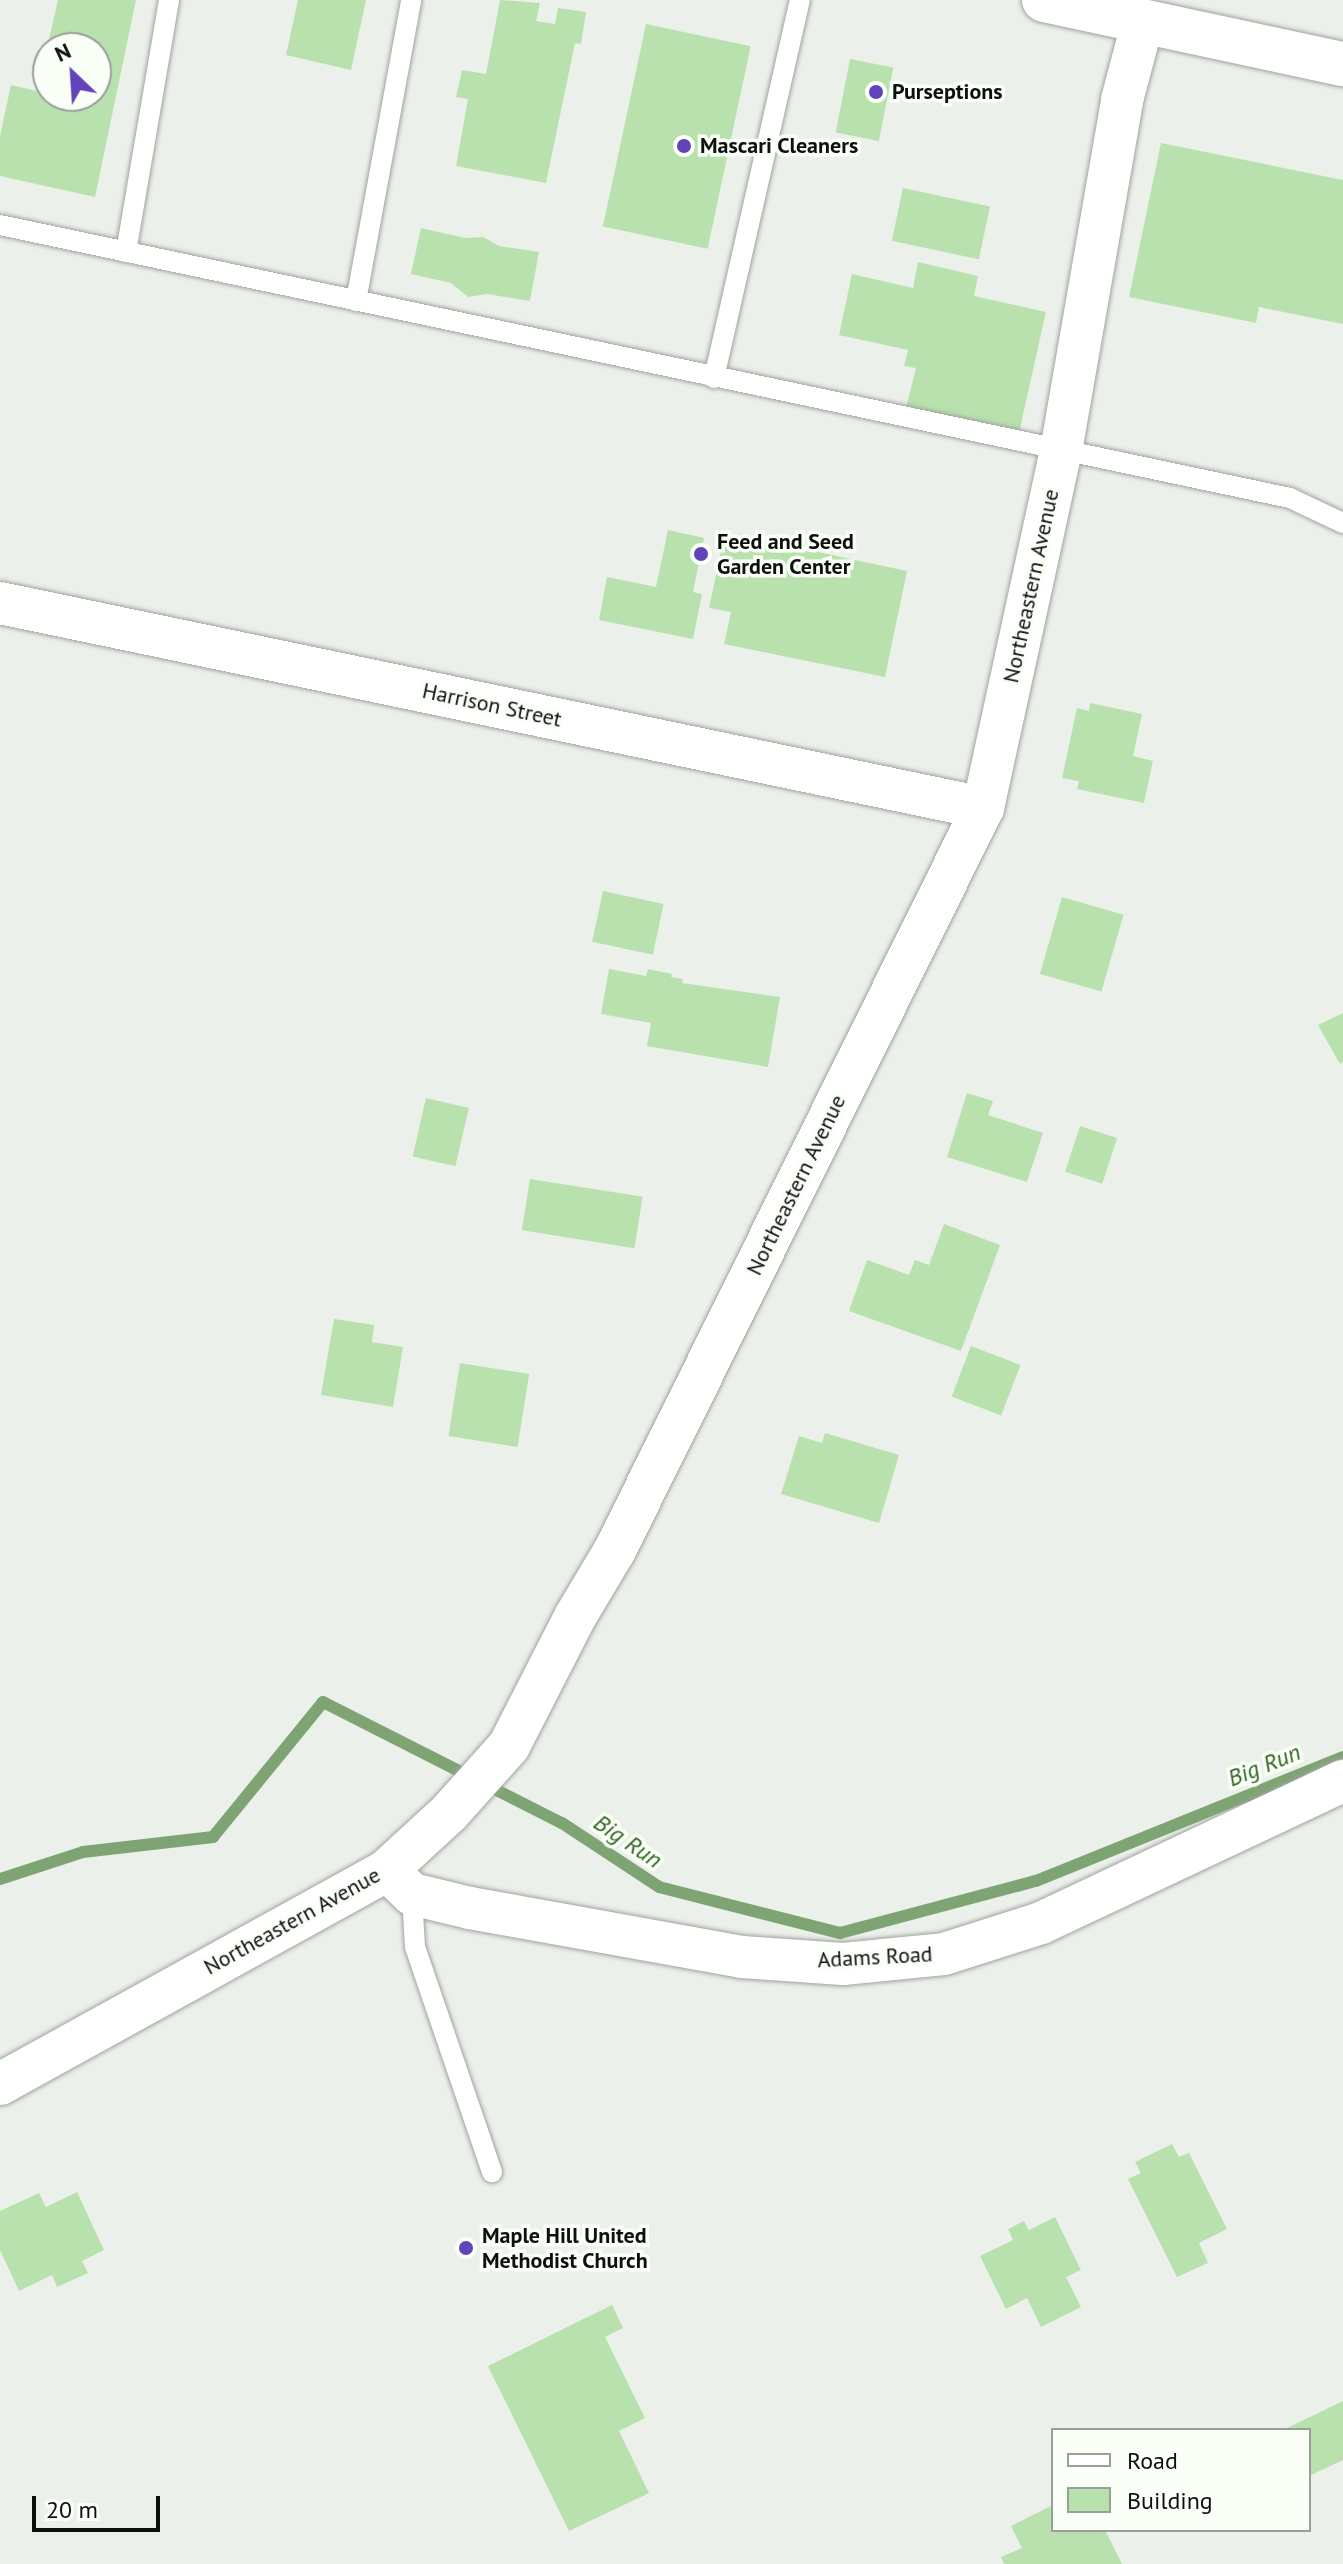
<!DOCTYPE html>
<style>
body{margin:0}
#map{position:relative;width:1343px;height:2564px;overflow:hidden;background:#ebf1ea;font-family:"PT Sans",sans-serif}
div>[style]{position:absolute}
.stream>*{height:12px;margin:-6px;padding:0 6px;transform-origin:6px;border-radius:6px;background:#7ea474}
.building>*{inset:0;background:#b8e1ae;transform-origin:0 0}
.roads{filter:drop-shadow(0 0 2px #9fa49d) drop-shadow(0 0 2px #9fa49d)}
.service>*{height:20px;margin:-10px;padding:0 10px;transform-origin:10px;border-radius:10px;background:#fff}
.minor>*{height:42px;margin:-21px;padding:0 21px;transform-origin:21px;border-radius:21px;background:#fff}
.tertiary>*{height:44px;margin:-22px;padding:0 22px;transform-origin:22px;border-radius:22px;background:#fff}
.dots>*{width:22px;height:22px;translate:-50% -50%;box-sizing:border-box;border:4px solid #f9fff7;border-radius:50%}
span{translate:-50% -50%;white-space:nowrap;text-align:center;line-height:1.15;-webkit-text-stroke:7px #f9fff7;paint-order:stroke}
.poi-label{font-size:22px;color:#0e100e;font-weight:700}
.left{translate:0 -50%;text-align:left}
.street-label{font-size:22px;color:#0e100e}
.water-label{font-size:24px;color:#336525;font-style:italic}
.legend{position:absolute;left:1051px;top:2428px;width:260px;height:104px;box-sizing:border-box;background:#f9fff7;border:2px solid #9b9f9a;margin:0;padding:10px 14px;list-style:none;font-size:24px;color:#0e100e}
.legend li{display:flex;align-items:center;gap:16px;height:40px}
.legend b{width:40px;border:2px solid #9b9f9a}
.north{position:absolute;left:32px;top:32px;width:80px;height:80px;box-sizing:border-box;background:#f9fff7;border:2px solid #9b9f9a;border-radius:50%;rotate:335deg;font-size:22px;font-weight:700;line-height:32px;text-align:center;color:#0e100e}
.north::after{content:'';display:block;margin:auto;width:28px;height:36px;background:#6143bc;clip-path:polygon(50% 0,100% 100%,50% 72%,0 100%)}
.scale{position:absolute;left:32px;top:2496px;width:128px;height:36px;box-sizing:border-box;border:4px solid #0e100e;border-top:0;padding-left:10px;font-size:24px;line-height:28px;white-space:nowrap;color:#0e100e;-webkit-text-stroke:6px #f9fff7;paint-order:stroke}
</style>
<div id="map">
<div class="stream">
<div style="left:0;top:1879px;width:87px;rotate:-18deg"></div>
<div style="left:83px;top:1852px;width:131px;rotate:-6.6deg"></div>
<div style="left:213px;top:1837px;width:174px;rotate:-50.8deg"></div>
<div style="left:323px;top:1702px;width:268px;rotate:26.9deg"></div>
<div style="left:562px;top:1823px;width:116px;rotate:33.4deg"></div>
<div style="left:659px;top:1887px;width:187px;rotate:14.3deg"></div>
<div style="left:840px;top:1933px;width:203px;rotate:-14.9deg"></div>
<div style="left:1036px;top:1881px;width:331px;rotate:-22deg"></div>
</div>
<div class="building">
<div style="clip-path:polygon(58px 0,136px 0,95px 197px,0 176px,0 136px,11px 85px,37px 91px,47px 49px,48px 96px,96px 96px,96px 48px,47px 48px)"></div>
<div style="clip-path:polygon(298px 0,366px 0,351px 70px,286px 55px)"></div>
<div style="clip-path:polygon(500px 0,540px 3px,536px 21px,555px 24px,558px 8px,586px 12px,581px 44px,575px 43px,546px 183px,456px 166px,468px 99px,456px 97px,462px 70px,486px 74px)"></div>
<div style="left:646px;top:24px;width:107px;height:207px;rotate:12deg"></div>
<div style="left:850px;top:59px;width:44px;height:75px;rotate:11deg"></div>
<div style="clip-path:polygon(1161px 143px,1343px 180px,1343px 324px,1259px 307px,1256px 323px,1129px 297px)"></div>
<div style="left:903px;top:188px;width:89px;height:54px;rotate:12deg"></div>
<div style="clip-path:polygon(421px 228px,465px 238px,483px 237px,499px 246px,539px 252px,530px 301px,487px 294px,468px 297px,451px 283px,411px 274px)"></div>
<div style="clip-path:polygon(918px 262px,978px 276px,974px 296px,1046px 312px,1019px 433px,906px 408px,916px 368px,904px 366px,908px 350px,839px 335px,852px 274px,913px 288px)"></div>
<div style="clip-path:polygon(668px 530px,704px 538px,693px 592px,702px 594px,693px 639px,599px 620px,607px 577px,656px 587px)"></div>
<div style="clip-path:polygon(724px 536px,765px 545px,766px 541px,907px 571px,885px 677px,724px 644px,731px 612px,709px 608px)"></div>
<div style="clip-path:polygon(1090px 703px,1142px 714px,1133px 756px,1153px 761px,1144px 803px,1077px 789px,1079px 781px,1062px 778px,1077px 708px,1089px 711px)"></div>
<div style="left:603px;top:891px;width:62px;height:52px;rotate:12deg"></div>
<div style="left:1062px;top:897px;width:64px;height:80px;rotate:16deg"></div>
<div style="clip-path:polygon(609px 969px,646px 976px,648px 969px,672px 974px,671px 977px,683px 979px,682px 983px,780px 997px,768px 1067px,647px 1046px,651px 1023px,601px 1014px)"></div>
<div style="clip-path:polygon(1343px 1013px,1343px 1062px,1340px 1064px,1318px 1025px)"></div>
<div style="clip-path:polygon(967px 1093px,993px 1101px,988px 1115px,1043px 1133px,1027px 1182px,947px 1157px)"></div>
<div style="left:426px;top:1098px;width:44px;height:60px;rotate:13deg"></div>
<div style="left:1080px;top:1126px;width:39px;height:48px;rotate:18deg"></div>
<div style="left:530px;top:1179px;width:114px;height:52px;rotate:9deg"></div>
<div style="clip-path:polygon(944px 1224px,1000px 1245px,961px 1351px,849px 1311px,867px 1260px,909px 1275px,915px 1260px,929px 1265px)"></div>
<div style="clip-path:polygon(334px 1319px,374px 1325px,372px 1342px,403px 1347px,393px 1407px,321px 1395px)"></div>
<div style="left:971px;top:1346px;width:53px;height:54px;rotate:21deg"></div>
<div style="left:460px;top:1363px;width:70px;height:74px;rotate:9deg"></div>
<div style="clip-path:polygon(825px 1433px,899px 1455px,879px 1523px,781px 1494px,799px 1436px,822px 1443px)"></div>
<div style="clip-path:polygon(1172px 2144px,1179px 2157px,1189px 2153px,1227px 2229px,1199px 2243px,1208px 2263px,1177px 2277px,1128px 2179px,1141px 2173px,1135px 2162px)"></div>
<div style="clip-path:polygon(77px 2192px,104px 2250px,82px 2261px,88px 2273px,57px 2287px,52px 2275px,19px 2291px,0 2250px,0 2211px,39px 2193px,46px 2207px)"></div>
<div style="clip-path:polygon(1055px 2217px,1081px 2270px,1066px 2277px,1081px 2307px,1041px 2327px,1027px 2298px,1006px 2309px,980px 2256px,1013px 2240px,1008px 2229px,1024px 2221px,1029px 2230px)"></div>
<div style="clip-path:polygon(612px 2305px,623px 2328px,605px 2337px,645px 2418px,619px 2431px,649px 2493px,569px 2531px,488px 2366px)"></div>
<div style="clip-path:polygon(1343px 2401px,1343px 2460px,1309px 2476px,1309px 2430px,1283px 2430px)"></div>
<div style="clip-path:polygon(1053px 2505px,1053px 2530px,1105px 2530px,1122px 2564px,1004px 2564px,1001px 2557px,1022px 2548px,1011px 2526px)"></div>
</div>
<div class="roads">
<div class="service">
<div style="left:0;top:225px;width:1319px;rotate:11.95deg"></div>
<div style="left:1290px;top:498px;width:59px;rotate:25.3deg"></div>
<div style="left:126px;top:252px;width:256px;rotate:-80.3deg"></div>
<div style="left:356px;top:301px;width:306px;rotate:-79.6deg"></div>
<div style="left:714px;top:378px;width:388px;rotate:-77.2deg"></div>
<div style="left:412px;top:1894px;width:53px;rotate:86.8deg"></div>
<div style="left:415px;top:1947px;width:238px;rotate:71.1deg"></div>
</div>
<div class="minor">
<div style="left:0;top:603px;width:1004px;rotate:11.78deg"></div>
<div style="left:387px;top:1870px;width:35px;rotate:44deg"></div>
<div style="left:412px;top:1894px;width:60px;rotate:13.6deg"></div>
<div style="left:470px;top:1908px;width:276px;rotate:10.2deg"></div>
<div style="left:742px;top:1957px;width:101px;rotate:4deg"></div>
<div style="left:843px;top:1964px;width:40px;rotate:-5.7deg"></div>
<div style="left:883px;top:1960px;width:61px;rotate:-5.6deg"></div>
<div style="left:944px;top:1954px;width:102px;rotate:-17.7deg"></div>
<div style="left:1041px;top:1923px;width:334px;rotate:-25.2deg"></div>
<div style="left:0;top:2084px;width:442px;rotate:-28.9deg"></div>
<div style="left:387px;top:1870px;width:84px;rotate:-42.6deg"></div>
<div style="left:449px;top:1813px;width:90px;rotate:-48.2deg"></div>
<div style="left:509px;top:1746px;width:145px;rotate:-62.9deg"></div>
<div style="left:575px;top:1617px;width:78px;rotate:-59.2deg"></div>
<div style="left:615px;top:1550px;width:828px;rotate:-63.62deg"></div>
<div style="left:983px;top:808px;width:365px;rotate:-77.7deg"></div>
<div style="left:1061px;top:451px;width:356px;rotate:-80.1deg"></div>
<div style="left:1122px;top:100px;width:82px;rotate:-75.1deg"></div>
</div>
<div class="tertiary">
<div style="left:1044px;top:0;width:306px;rotate:12.1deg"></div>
</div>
</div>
<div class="dots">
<div style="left:876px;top:92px;background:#6143bc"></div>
<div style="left:684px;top:146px;background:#6143bc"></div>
<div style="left:701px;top:554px;background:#6143bc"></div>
<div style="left:466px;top:2248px;background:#6143bc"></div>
</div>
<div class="poi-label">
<span class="left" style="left:892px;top:92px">Purseptions</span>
<span class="left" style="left:700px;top:146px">Mascari Cleaners</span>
<span class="left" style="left:717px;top:554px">Feed and Seed<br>Garden Center</span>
<span class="left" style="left:482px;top:2248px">Maple Hill United<br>Methodist Church</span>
</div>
<div class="street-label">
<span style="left:1031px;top:586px;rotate:-78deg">Northeastern Avenue</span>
<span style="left:492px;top:705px;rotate:12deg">Harrison Street</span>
<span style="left:796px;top:1185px;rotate:-64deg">Northeastern Avenue</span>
<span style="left:292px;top:1921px;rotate:-29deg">Northeastern Avenue</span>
<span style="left:875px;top:1957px;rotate:-3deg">Adams Road</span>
</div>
<div class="water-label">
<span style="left:1264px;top:1765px;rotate:-22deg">Big Run</span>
<span style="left:628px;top:1841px;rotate:34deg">Big Run</span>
</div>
<ul class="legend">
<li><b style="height:10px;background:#fff"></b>Road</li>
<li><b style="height:22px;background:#b8e1ae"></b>Building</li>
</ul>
<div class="north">N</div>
<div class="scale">20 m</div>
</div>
